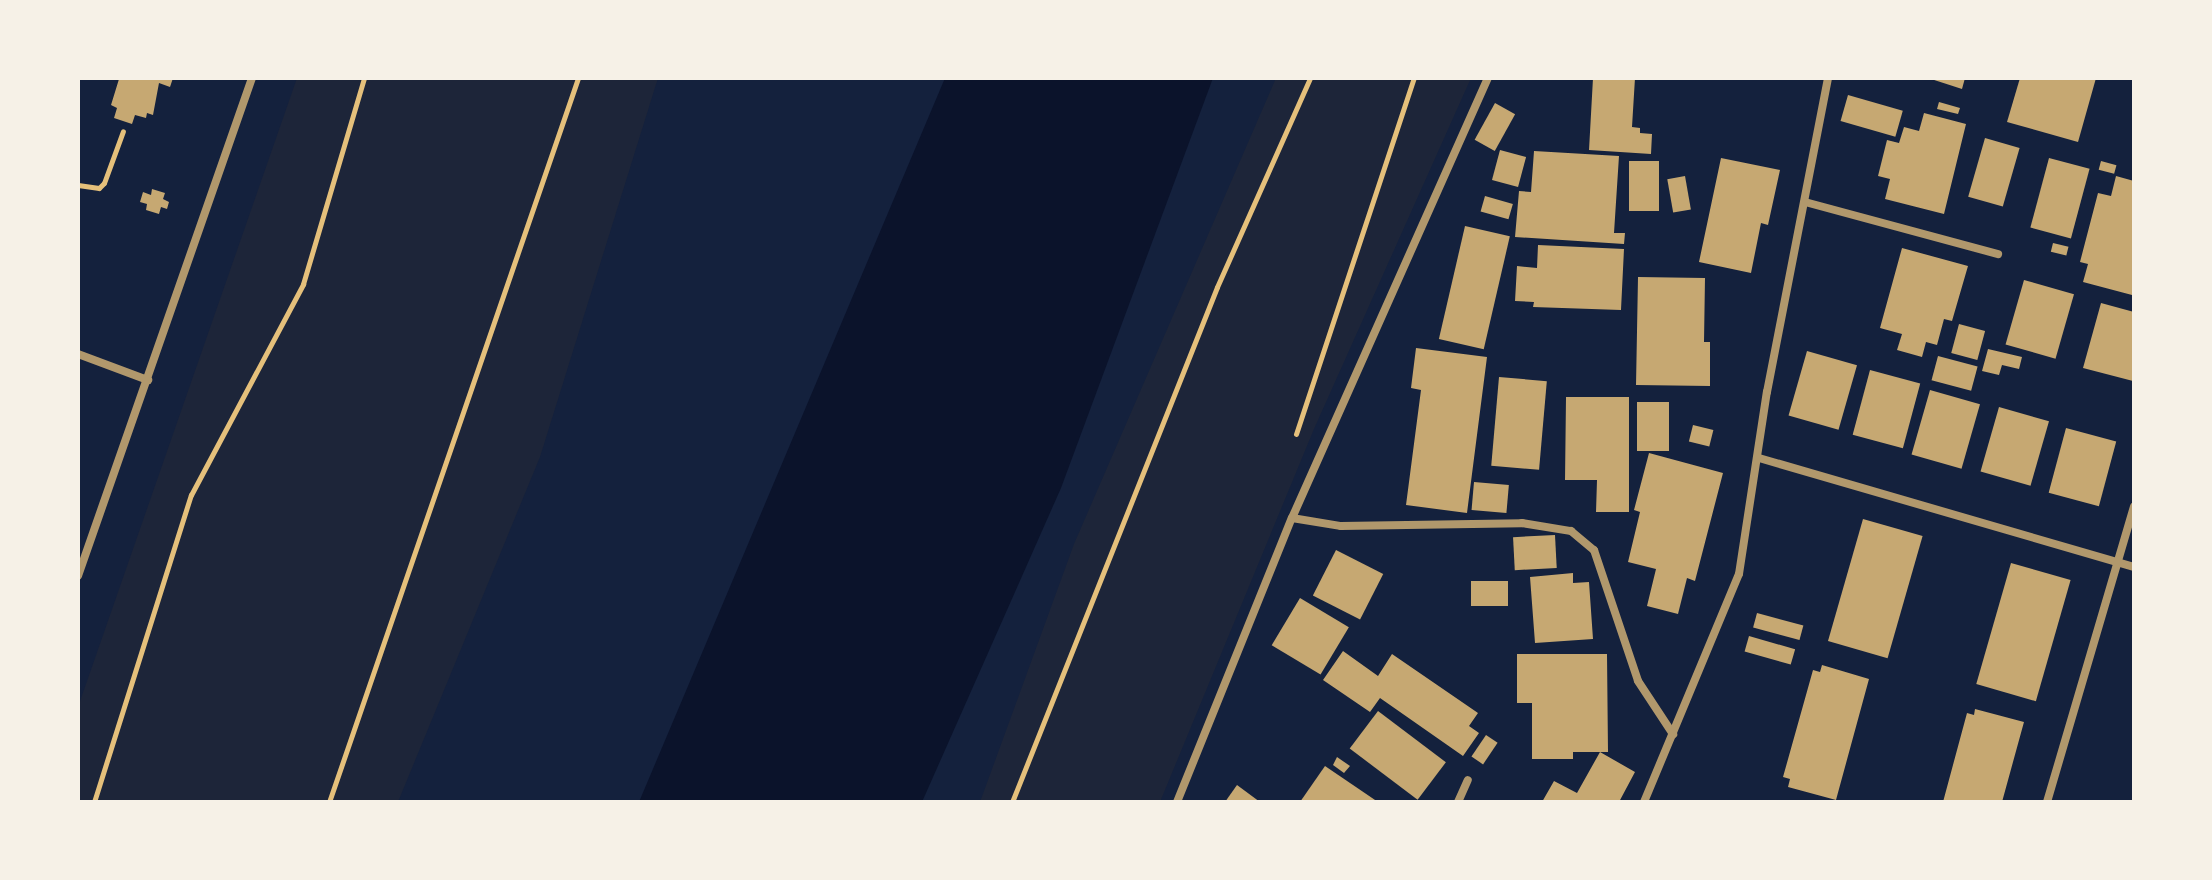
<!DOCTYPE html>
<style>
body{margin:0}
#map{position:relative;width:2212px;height:880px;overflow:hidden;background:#14213d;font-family:"DejaVu Sans",sans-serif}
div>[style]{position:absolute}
.green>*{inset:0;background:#1d2539}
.water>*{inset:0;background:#0b132b}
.building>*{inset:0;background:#c6a872;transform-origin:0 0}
.path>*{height:5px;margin:-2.5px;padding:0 2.5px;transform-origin:2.5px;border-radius:2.5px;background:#e5c07b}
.minor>*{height:8px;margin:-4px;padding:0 4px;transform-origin:4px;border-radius:4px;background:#b1986c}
span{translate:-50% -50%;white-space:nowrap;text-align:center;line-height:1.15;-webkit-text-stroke:8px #f6f1e7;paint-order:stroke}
.frame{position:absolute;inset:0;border:80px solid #f6f1e7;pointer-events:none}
</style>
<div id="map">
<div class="green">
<div style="clip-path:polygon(297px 78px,658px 78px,540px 457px,398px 802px,78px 802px,78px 707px)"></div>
<div style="clip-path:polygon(1276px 78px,1471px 78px,1314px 429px,1160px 802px,980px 802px,1074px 544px)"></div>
</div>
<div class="water">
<div style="clip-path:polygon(945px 78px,1213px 78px,1061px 488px,922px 802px,639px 802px)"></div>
</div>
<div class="building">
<div style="clip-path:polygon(125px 78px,173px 78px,170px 87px,159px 83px,153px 115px,147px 113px,146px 118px,135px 115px,132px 124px,114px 118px,117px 108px,111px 105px,119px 79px)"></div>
<div style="clip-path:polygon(1593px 78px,1635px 78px,1632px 127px,1640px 128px,1640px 133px,1652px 134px,1651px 154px,1589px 150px)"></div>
<div style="clip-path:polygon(1928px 78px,1965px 78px,1962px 89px)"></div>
<div style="clip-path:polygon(2020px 78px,2096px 78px,2078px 142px,2007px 122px)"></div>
<div style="left:1848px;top:95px;width:57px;height:27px;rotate:16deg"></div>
<div style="clip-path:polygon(1939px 102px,1960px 108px,1958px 114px,1937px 109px)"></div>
<div style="left:1495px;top:103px;width:23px;height:42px;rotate:29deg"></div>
<div style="clip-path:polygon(1924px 113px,1966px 124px,1944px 214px,1885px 199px,1890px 179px,1878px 176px,1887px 140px,1899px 143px,1904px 127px,1919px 131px)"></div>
<div style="left:1985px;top:138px;width:36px;height:61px;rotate:16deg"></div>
<div style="left:1500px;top:150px;width:27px;height:31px;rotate:15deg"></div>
<div style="clip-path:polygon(1534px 151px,1619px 156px,1614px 233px,1625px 233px,1624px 244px,1515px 237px,1519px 191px,1531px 192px)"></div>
<div style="clip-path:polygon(1721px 158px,1780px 170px,1768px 225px,1761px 223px,1751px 273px,1699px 262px)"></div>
<div style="left:2049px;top:158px;width:42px;height:72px;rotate:15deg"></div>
<div style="left:1629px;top:161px;width:30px;height:50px"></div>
<div style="left:2101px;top:161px;width:16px;height:9px;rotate:15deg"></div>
<div style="left:1685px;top:176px;width:34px;height:18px;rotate:80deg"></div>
<div style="clip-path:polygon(2116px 176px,2134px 181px,2132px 295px,2083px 282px,2088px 264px,2080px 262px,2098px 193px,2111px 196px)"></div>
<div style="clip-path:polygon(152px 189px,165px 193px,163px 199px,169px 202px,167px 209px,161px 207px,159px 214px,146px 210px,147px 204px,140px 202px,143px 192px,151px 195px)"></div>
<div style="left:1485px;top:196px;width:29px;height:16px;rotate:16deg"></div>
<div style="left:1465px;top:226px;width:46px;height:116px;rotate:13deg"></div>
<div style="left:2053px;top:243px;width:16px;height:9px;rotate:14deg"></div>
<div style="clip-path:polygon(1538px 245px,1624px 249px,1621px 310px,1533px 307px,1534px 302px,1515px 301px,1517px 266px,1537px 268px)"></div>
<div style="clip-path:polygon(1902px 248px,1968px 266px,1952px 321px,1944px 319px,1937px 345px,1926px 342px,1922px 357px,1897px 350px,1902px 334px,1880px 328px)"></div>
<div style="clip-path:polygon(1638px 277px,1705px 278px,1704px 342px,1710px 342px,1710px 386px,1636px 385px)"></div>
<div style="left:2024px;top:280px;width:52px;height:67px;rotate:16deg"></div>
<div style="clip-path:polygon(2101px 303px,2134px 312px,2133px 381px,2083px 368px)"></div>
<div style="left:1959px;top:324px;width:27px;height:30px;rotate:15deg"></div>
<div style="clip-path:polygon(1416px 348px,1487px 357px,1467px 513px,1406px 505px,1421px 390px,1411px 388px)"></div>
<div style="clip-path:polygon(1988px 349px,2022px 357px,2019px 369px,2002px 365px,1999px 375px,1982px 371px)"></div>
<div style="left:1807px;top:351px;width:52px;height:67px;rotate:16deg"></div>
<div style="left:1938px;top:356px;width:41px;height:25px;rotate:15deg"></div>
<div style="left:1870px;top:370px;width:52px;height:67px;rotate:15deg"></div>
<div style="left:1499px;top:377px;width:48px;height:89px;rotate:5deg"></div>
<div style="left:1930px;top:390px;width:52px;height:67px;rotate:16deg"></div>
<div style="clip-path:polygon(1566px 397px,1629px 397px,1629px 512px,1596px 512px,1597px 480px,1565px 480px)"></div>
<div style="left:1669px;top:402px;width:49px;height:32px;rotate:90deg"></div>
<div style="left:1999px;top:407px;width:52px;height:67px;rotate:16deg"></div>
<div style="left:1693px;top:425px;width:21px;height:17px;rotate:14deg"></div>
<div style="left:2066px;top:428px;width:52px;height:67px;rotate:15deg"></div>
<div style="clip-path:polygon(1649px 453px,1723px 473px,1695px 581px,1687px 578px,1678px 614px,1647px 606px,1656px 569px,1628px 562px,1640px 512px,1634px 510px)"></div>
<div style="left:1474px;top:482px;width:35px;height:28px;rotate:5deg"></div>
<div style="left:1863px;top:519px;width:62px;height:127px;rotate:16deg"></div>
<div style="left:1555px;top:535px;width:33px;height:42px;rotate:87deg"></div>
<div style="left:1336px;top:550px;width:53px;height:51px;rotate:27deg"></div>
<div style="left:2011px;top:563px;width:62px;height:126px;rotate:16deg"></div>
<div style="clip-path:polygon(1573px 573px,1573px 583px,1589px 582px,1593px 639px,1535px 643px,1530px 577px)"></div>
<div style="left:1508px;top:581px;width:25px;height:37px;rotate:90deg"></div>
<div style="left:1300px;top:598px;width:57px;height:55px;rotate:31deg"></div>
<div style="left:1757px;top:613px;width:48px;height:15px;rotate:15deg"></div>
<div style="left:1749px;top:636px;width:48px;height:16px;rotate:16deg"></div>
<div style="clip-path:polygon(1343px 651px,1378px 676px,1392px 654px,1478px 713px,1469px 726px,1479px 733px,1463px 756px,1380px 698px,1370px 712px,1323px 680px)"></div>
<div style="clip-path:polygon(1517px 654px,1607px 654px,1608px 752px,1573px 752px,1573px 759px,1532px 759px,1532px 703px,1517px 703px)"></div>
<div style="clip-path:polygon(1822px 665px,1869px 679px,1836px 800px,1788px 787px,1790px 779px,1783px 777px,1813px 670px,1820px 672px)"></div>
<div style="clip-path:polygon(1975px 709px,2024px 722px,2002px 802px,1943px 802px,1967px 713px,1974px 715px)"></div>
<div style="left:1378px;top:711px;width:85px;height:47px;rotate:37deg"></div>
<div style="left:1486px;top:735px;width:14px;height:26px;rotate:34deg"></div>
<div style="clip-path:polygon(1600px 752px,1635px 772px,1619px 802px,1542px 802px,1554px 781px,1577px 793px)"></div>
<div style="clip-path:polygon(1337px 757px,1350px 766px,1344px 773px,1333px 765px)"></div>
<div style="clip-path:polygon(1325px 766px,1378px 802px,1300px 802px)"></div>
<div style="clip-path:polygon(1237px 785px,1260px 802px,1225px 802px)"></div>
</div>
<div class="path">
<div style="left:78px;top:185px;width:21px;rotate:8deg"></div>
<div style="left:99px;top:188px;width:7px;rotate:-45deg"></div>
<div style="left:104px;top:183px;width:55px;rotate:-69.9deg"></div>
<div style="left:1296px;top:434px;width:375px;rotate:-71.7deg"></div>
<div style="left:94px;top:802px;width:322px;rotate:-72.5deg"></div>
<div style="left:191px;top:495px;width:239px;rotate:-62deg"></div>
<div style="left:303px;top:284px;width:215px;rotate:-73.5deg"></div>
<div style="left:329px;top:802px;width:766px;rotate:-71.02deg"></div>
<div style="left:1012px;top:802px;width:554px;rotate:-68.29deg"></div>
<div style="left:1217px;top:287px;width:229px;rotate:-66deg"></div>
</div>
<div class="minor">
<div style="left:1805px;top:202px;width:200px;rotate:15.1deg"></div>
<div style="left:78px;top:354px;width:75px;rotate:20.4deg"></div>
<div style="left:1759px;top:458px;width:391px;rotate:16.2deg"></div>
<div style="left:1292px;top:518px;width:50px;rotate:9.3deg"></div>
<div style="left:1341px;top:526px;width:181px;rotate:-0.9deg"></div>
<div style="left:1522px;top:523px;width:50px;rotate:9.3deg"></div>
<div style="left:1571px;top:531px;width:30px;rotate:40deg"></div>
<div style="left:1594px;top:550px;width:138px;rotate:71.4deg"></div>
<div style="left:1638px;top:681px;width:64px;rotate:56.6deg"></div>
<div style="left:78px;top:576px;width:528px;rotate:-70.74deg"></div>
<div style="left:1177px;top:802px;width:306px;rotate:-68deg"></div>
<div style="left:1292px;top:518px;width:482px;rotate:-66deg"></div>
<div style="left:1458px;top:802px;width:24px;rotate:-66deg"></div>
<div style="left:1644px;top:802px;width:247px;rotate:-67.4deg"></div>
<div style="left:1739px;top:574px;width:184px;rotate:-81.3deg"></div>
<div style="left:1767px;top:392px;width:320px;rotate:-79deg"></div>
<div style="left:2047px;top:802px;width:308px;rotate:-73.6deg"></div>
</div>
<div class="frame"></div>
</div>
